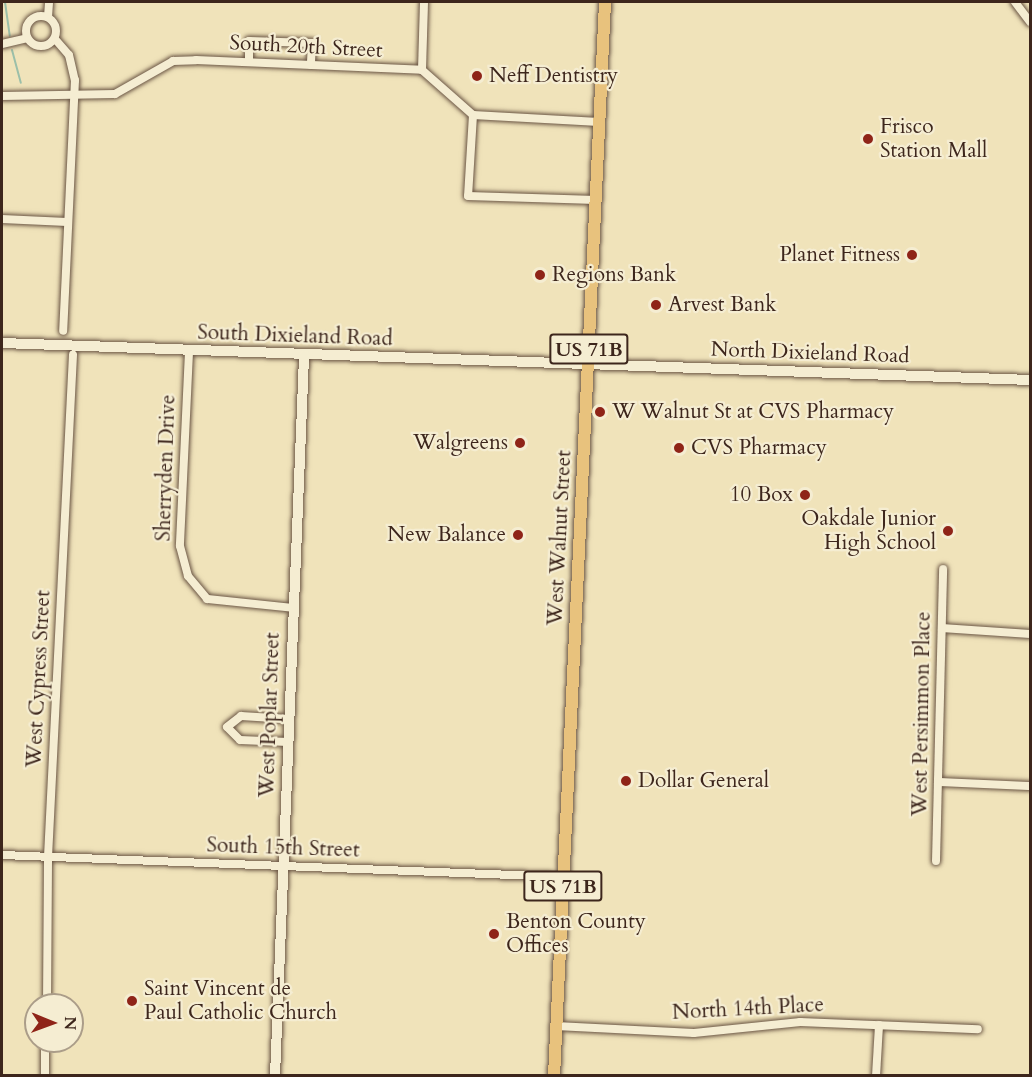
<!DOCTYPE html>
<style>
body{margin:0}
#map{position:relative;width:1032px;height:1077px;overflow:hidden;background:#f0e3ba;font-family:Cardo,serif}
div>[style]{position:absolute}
.stream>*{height:2px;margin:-1px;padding:0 1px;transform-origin:1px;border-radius:1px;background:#9bbfa9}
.roads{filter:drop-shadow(0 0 2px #6a5544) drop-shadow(0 0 2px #6a5544)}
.street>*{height:8px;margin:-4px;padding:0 4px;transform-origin:4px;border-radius:4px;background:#f5edd2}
.street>.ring{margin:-4px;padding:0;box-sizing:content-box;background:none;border:8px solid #f5edd2;border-radius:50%}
.secondary>*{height:10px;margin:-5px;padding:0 5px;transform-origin:5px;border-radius:5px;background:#f5edd2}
.primary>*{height:12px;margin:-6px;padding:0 6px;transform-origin:6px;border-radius:6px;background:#e8c27d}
.dots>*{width:16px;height:16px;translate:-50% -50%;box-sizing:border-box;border:3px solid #f5edd2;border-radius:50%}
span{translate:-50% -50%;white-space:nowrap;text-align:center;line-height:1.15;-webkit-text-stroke:4.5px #f5edd2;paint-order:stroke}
.shield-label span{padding:2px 4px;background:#f5edd2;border:2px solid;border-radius:4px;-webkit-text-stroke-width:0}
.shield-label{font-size:20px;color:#3d261c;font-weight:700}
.street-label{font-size:21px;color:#3d261c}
.poi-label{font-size:21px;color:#3d261c}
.left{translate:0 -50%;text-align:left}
.right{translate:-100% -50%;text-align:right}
.frame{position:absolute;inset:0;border:3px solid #3d261c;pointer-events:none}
.north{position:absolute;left:24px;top:993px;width:60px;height:60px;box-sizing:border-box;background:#f5edd2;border:2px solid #ab9d89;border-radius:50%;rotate:91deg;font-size:16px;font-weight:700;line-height:24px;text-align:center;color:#3d261c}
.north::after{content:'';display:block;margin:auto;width:21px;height:27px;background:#8f2418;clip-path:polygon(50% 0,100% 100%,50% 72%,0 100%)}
</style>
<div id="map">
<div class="stream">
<div style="left:5px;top:2px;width:34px;rotate:82deg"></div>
<div style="left:12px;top:50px;width:34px;rotate:75deg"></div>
</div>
<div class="roads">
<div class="street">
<div style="left:1015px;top:2px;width:25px;rotate:53deg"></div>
<div class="ring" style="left:26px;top:16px;width:22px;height:22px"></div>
<div style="left:48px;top:17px;width:15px;rotate:-86deg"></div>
<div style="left:55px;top:39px;width:21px;rotate:49deg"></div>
<div style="left:69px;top:55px;width:26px;rotate:77deg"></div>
<div style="left:75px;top:80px;width:251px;rotate:92.7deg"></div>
<div style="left:2px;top:44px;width:26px;rotate:-13deg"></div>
<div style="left:249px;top:62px;width:21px;rotate:-90deg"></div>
<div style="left:249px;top:41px;width:63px;rotate:1.8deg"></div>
<div style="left:312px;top:43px;width:22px;rotate:93deg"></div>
<div style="left:422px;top:70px;width:68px;rotate:41.4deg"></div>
<div style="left:473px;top:115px;width:126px;rotate:3.2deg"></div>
<div style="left:422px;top:70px;width:68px;rotate:-88.3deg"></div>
<div style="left:2px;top:96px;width:113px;rotate:-1deg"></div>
<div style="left:115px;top:94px;width:67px;rotate:-29.6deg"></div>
<div style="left:173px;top:61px;width:23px;rotate:-2deg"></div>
<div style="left:196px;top:60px;width:226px;rotate:2.5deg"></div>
<div style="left:473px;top:115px;width:81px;rotate:93.5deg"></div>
<div style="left:468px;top:196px;width:128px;rotate:1.8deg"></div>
<div style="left:2px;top:219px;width:65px;rotate:2.6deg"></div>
<div style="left:189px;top:352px;width:194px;rotate:92.7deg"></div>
<div style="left:180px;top:546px;width:31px;rotate:75deg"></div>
<div style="left:188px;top:576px;width:30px;rotate:50deg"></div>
<div style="left:207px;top:599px;width:87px;rotate:5.9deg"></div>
<div style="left:942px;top:628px;width:88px;rotate:3.9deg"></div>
<div style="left:288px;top:742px;width:48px;rotate:-177.6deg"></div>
<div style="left:240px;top:740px;width:18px;rotate:-135deg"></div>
<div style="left:227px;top:727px;width:18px;rotate:-38deg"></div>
<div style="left:241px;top:716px;width:48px;rotate:3.6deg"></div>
<div style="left:938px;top:782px;width:92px;rotate:2.5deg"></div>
<div style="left:2px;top:855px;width:562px;rotate:2.24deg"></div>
<div style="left:936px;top:861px;width:292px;rotate:-88.6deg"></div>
<div style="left:47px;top:1005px;width:148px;rotate:-89.6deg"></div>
<div style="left:48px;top:857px;width:503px;rotate:-87.15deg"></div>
<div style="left:556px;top:1026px;width:138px;rotate:2.9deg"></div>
<div style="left:694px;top:1033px;width:107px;rotate:-5.9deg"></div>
<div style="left:800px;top:1022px;width:178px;rotate:2.3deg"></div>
<div style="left:45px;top:1076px;width:35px;rotate:-90deg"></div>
<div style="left:876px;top:1076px;width:51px;rotate:-86.6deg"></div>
</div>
<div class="secondary">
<div style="left:2px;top:343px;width:1029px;rotate:2.06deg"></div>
<div style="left:275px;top:1076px;width:721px;rotate:-87.69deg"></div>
</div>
<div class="primary">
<div style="left:554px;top:1076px;width:1075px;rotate:-87.28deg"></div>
</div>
</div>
<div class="dots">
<div style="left:477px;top:76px;background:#8f2418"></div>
<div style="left:868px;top:139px;background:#8f2418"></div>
<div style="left:912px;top:255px;background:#8f2418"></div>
<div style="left:540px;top:275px;background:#8f2418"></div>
<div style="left:656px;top:305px;background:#8f2418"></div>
<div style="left:600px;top:412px;background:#8f2418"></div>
<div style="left:520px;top:443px;background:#8f2418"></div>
<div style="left:679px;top:448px;background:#8f2418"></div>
<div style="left:805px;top:495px;background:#8f2418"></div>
<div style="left:948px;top:531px;background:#8f2418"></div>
<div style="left:518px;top:535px;background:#8f2418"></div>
<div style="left:626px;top:781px;background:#8f2418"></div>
<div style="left:494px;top:934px;background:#8f2418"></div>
<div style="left:132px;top:1001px;background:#8f2418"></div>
</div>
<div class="shield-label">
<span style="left:589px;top:349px">US 71B</span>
<span style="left:563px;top:886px">US 71B</span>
</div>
<div class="street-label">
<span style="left:306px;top:47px;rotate:3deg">South 20th Street</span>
<span style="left:295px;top:336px;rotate:2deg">South Dixieland Road</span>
<span style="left:810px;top:353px;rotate:2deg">North Dixieland Road</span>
<span style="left:166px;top:468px;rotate:-88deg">Sherryden Drive</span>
<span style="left:560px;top:538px;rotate:-87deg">West Walnut Street</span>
<span style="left:39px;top:679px;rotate:-87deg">West Cypress Street</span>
<span style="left:922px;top:714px;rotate:-89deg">West Persimmon Place</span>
<span style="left:270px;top:715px;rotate:-88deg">West Poplar Street</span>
<span style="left:283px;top:848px;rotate:2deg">South 15th Street</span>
<span style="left:748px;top:1009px;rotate:-3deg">North 14th Place</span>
</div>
<div class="poi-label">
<span class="left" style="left:489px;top:76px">Neff Dentistry</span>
<span class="left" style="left:880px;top:139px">Frisco<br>Station Mall</span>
<span class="right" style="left:900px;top:255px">Planet Fitness</span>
<span class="left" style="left:552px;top:275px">Regions Bank</span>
<span class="left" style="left:668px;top:305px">Arvest Bank</span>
<span class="left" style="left:612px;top:412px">W Walnut St at CVS Pharmacy</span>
<span class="right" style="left:508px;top:443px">Walgreens</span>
<span class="left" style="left:691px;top:448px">CVS Pharmacy</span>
<span class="right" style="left:793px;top:495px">10 Box</span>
<span class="right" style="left:936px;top:531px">Oakdale Junior<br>High School</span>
<span class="right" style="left:506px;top:535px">New Balance</span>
<span class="left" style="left:638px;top:781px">Dollar General</span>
<span class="left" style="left:506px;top:934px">Benton County<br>Offices</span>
<span class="left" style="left:144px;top:1001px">Saint Vincent de<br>Paul Catholic Church</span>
</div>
<div class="frame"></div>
<div class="north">N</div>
</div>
